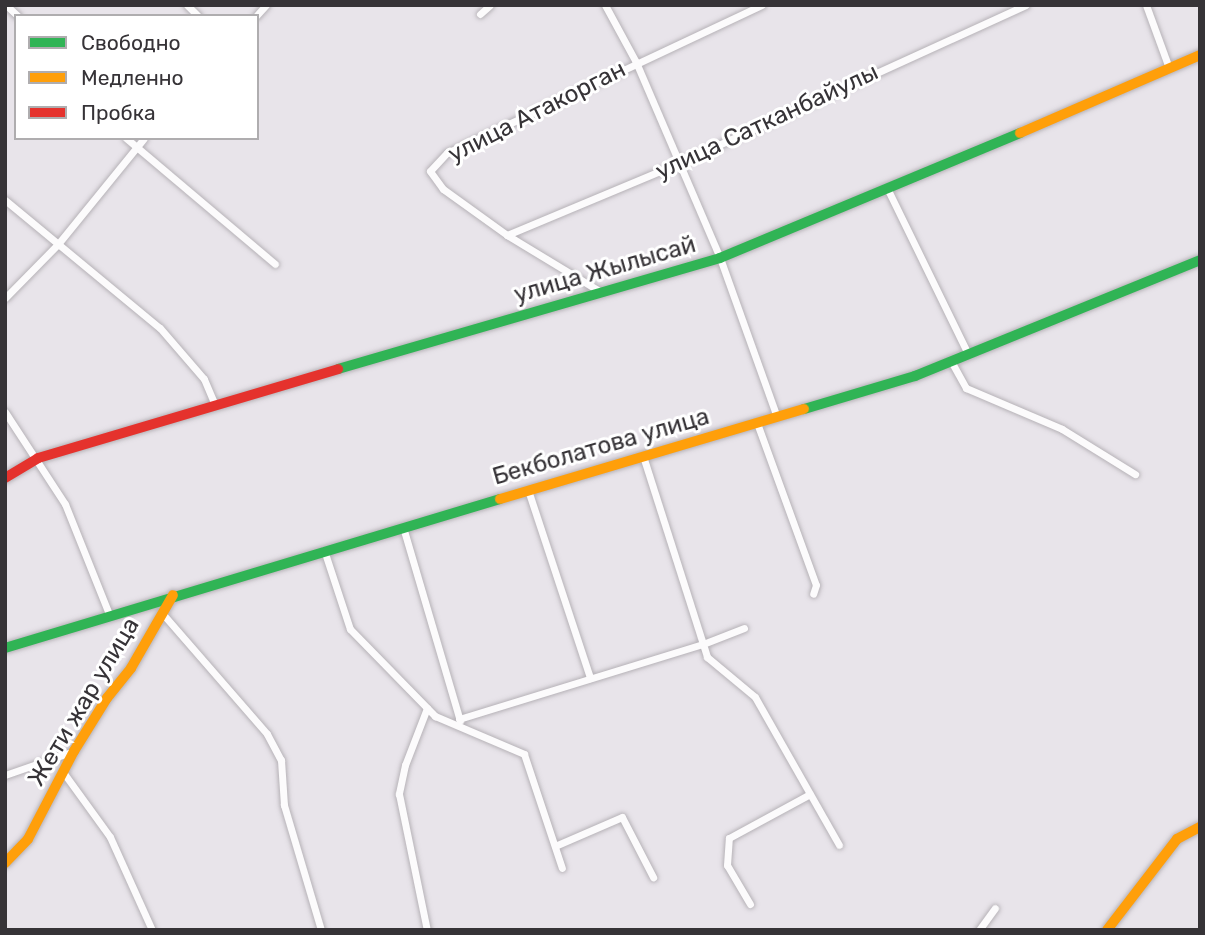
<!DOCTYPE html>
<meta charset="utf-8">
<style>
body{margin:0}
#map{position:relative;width:1205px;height:935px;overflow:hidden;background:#e8e4ea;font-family:Rubik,sans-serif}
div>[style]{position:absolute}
.roads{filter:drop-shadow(0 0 2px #b6b2b7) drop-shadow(0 0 2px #b6b2b7)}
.street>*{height:7px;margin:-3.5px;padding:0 3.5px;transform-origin:3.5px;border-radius:3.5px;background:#fcfbfc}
.fast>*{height:10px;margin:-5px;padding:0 5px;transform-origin:5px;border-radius:5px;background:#30b455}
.slow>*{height:10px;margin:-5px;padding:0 5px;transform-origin:5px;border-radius:5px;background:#ff9f0a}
.jam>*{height:10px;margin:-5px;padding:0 5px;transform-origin:5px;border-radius:5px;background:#e5322d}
span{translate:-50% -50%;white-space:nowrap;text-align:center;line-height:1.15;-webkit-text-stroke:6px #fff;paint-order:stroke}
.street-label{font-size:24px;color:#363337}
.frame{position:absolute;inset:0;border:7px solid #363337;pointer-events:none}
.legend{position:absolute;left:14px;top:14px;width:245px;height:126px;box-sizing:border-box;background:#fff;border:2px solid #afadaf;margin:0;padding:9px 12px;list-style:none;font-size:21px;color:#363337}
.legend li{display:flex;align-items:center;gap:14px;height:35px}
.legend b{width:35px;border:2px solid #afadaf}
</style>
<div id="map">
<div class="roads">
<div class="street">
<div style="left:6px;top:5px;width:16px;rotate:43deg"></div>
<div style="left:187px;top:5px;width:16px;rotate:45deg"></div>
<div style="left:605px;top:5px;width:65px;rotate:61.5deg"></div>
<div style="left:636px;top:62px;width:213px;rotate:66.8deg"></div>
<div style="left:720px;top:258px;width:169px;rotate:70.3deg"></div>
<div style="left:1146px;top:5px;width:67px;rotate:69.9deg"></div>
<div style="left:480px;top:14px;width:13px;rotate:-42deg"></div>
<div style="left:256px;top:16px;width:15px;rotate:-48deg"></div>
<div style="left:126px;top:138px;width:195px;rotate:40.2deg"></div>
<div style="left:888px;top:190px;width:182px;rotate:64deg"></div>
<div style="left:5px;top:200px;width:201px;rotate:39.6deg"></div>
<div style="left:160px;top:328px;width:67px;rotate:49.2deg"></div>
<div style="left:204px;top:379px;width:28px;rotate:67deg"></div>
<div style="left:507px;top:235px;width:186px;rotate:-22.7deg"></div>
<div style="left:679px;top:163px;width:381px;rotate:-24.5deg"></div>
<div style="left:601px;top:292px;width:110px;rotate:-148.8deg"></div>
<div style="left:507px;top:235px;width:79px;rotate:-144.3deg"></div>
<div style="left:443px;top:189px;width:22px;rotate:-126deg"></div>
<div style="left:430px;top:171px;width:25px;rotate:-47deg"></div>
<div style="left:447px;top:153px;width:348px;rotate:-25.2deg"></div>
<div style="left:5px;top:298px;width:76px;rotate:-45.5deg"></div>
<div style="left:58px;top:244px;width:136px;rotate:-50.9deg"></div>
<div style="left:951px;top:361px;width:31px;rotate:61deg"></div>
<div style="left:966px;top:388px;width:104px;rotate:23.1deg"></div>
<div style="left:1062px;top:429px;width:86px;rotate:31.7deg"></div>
<div style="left:5px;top:412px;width:110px;rotate:56.9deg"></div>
<div style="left:65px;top:504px;width:118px;rotate:68.2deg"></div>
<div style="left:757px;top:423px;width:172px;rotate:70deg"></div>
<div style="left:816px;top:585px;width:9px;rotate:108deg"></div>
<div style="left:643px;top:456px;width:211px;rotate:72.3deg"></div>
<div style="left:707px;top:657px;width:62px;rotate:39.8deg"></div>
<div style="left:755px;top:697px;width:170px;rotate:60.4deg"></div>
<div style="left:528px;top:490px;width:198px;rotate:71.7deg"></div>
<div style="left:403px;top:527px;width:202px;rotate:73.6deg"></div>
<div style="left:324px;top:550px;width:83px;rotate:71.8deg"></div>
<div style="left:350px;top:629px;width:122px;rotate:45.7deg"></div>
<div style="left:435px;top:716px;width:97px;rotate:23.1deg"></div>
<div style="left:524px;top:754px;width:120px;rotate:71.6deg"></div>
<div style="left:162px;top:613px;width:160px;rotate:49deg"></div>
<div style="left:267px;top:734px;width:30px;rotate:62deg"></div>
<div style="left:281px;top:760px;width:45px;rotate:86.2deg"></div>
<div style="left:284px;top:805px;width:130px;rotate:73.5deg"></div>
<div style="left:427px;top:708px;width:61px;rotate:111.1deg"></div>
<div style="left:405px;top:765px;width:30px;rotate:102deg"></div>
<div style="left:399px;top:794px;width:139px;rotate:78.4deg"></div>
<div style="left:459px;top:719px;width:255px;rotate:-17.1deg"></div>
<div style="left:703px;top:644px;width:44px;rotate:-21.3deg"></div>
<div style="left:63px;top:772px;width:80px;rotate:54.1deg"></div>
<div style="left:110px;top:837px;width:102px;rotate:65.7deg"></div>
<div style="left:5px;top:775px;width:73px;rotate:-19.2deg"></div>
<div style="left:555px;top:846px;width:73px;rotate:-23.4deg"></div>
<div style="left:622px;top:817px;width:68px;rotate:62.7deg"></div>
<div style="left:750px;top:904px;width:45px;rotate:-120.5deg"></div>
<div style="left:727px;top:865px;width:27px;rotate:-86deg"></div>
<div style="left:729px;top:838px;width:92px;rotate:-28.5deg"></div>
<div style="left:979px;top:930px;width:27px;rotate:-54deg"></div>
</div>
<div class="fast">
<div style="left:338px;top:369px;width:398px;rotate:-16.2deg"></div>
<div style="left:720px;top:258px;width:325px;rotate:-22.6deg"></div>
<div style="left:804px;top:409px;width:116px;rotate:-16.6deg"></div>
<div style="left:915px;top:376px;width:308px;rotate:-22.1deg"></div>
<div style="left:5px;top:648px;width:517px;rotate:-16.75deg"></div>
</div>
<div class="slow">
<div style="left:1020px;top:133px;width:196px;rotate:-23.4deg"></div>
<div style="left:500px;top:499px;width:317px;rotate:-16.5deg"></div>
<div style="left:5px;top:863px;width:33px;rotate:-46deg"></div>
<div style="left:28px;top:839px;width:99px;rotate:-62.4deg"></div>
<div style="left:74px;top:751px;width:62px;rotate:-58.1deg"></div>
<div style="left:107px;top:698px;width:38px;rotate:-51deg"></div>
<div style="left:131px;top:668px;width:84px;rotate:-60.1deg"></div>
<div style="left:1107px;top:930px;width:115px;rotate:-52.4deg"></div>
<div style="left:1177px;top:839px;width:26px;rotate:-28deg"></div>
</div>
<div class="jam">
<div style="left:5px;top:478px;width:39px;rotate:-31deg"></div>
<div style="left:38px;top:458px;width:313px;rotate:-16.5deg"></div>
</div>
</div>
<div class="street-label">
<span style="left:537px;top:112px;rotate:-27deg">улица Атакорган</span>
<span style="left:767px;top:122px;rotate:-25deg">улица Сатканбайулы</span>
<span style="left:605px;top:270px;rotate:-16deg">улица Жылысай</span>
<span style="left:601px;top:447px;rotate:-16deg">Бекболатова улица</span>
<span style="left:84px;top:702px;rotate:-59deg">Жети жар улица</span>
</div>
<div class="frame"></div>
<ul class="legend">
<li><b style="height:9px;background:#30b455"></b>Свободно</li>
<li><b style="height:9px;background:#ff9f0a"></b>Медленно</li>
<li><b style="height:9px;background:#e5322d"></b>Пробка</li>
</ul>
</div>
